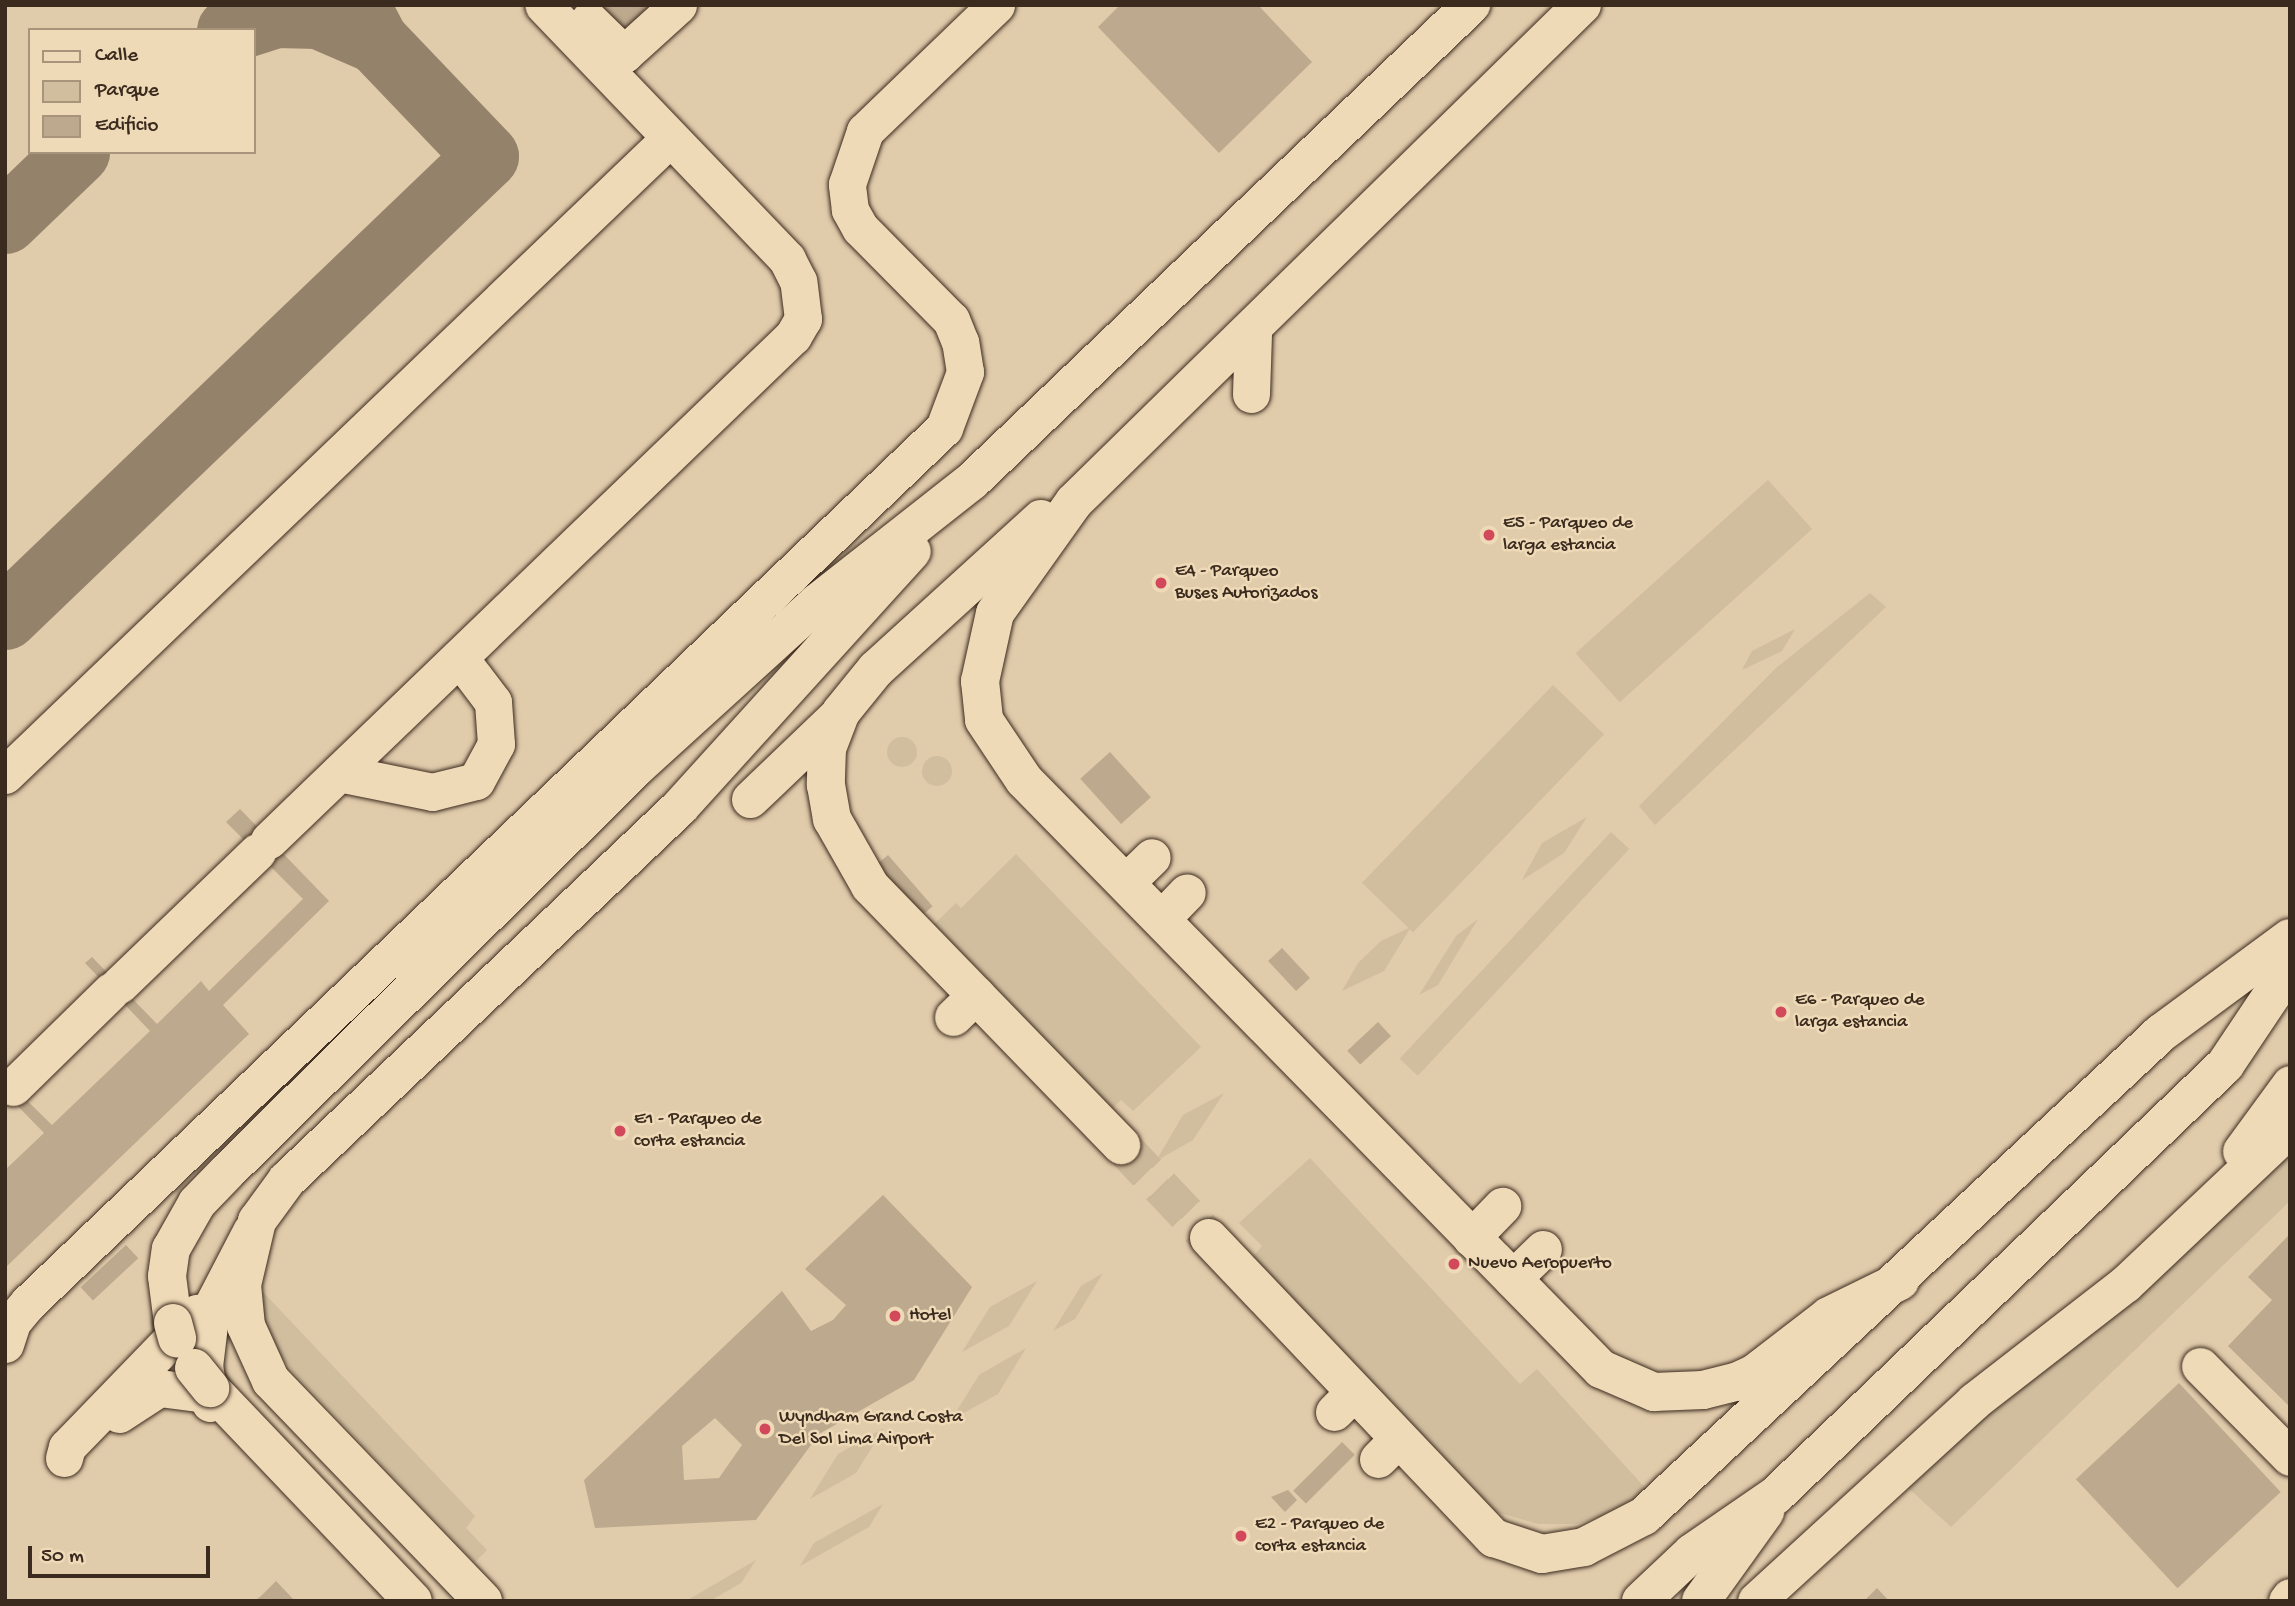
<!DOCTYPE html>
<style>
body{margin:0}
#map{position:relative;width:2295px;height:1606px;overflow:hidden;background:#efdab8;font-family:"Gochi Hand",sans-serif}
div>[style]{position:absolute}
.built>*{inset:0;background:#e0cbab}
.green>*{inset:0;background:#d1be9f;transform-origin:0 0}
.round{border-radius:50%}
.taxiway>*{height:65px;margin:-32.5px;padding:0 32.5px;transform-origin:32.5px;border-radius:32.5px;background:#95826b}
.building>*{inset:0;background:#bda98d;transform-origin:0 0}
.major-tunnel>*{height:38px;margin-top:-19px;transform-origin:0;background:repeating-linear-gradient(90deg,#cbb799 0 38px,transparent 0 57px)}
.roads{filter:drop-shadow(0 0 2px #3b2a1e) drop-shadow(0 0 2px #3b2a1e)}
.minor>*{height:37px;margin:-18.5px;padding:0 18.5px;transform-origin:18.5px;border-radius:18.5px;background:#efdab8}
.major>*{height:38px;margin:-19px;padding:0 19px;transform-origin:19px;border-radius:19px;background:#efdab8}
.bridges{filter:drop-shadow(0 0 2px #3b2a1e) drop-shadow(0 0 2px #3b2a1e)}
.major-bridge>*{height:38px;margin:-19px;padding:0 19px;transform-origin:19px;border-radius:19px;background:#efdab8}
.dots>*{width:19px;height:19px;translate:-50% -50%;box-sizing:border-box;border:4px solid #efdab8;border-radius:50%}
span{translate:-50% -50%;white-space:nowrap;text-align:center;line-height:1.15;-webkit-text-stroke:5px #efdab8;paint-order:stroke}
.poi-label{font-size:19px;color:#3b2a1e}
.left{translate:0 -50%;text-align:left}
.frame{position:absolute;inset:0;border:7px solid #3b2a1e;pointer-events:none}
.legend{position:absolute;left:28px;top:28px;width:228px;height:126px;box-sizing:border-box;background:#efdab8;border:2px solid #a7947a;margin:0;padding:9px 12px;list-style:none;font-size:21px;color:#3b2a1e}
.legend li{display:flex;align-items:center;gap:14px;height:35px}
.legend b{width:35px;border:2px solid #a7947a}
.scale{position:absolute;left:28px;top:1546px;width:182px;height:32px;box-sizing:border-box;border:4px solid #3b2a1e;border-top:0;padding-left:9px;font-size:21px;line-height:24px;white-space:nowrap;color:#3b2a1e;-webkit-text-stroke:5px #efdab8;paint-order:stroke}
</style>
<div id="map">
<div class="built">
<div style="clip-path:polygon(evenodd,5px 5px,2290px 5px,2290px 1601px,5px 1601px,5px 5px,30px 30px,254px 30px,254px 152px,30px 152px,30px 30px)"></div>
</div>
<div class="green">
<div style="left:1768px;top:480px;width:66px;height:259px;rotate:48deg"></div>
<div style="clip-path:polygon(1870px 593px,1886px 607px,1655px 825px,1639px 806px,1776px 668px)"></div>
<div style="clip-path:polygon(1795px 629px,1782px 651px,1742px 670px,1752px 651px)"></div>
<div style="left:1553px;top:685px;width:71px;height:275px;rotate:44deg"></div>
<div class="round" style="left:887px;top:737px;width:30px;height:30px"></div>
<div class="round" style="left:922px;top:756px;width:30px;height:30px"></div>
<div style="clip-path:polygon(1587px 817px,1564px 853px,1522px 880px,1542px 843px)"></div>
<div style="left:1611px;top:832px;width:25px;height:310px;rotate:43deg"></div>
<div style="clip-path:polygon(1016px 854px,1201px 1047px,1133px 1111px,1121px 1100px,1108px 1113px,929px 929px,956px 903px,961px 908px)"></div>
<div style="clip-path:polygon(1478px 919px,1438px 985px,1419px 995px,1456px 936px)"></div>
<div style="clip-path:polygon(1411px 927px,1384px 971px,1342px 991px,1358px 963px,1381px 941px)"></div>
<div style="clip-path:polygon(1224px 1093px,1193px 1140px,1156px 1161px,1183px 1115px)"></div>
<div style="clip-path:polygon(2290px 1152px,2290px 1201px,1951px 1527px,1907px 1487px,1921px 1468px)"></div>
<div style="clip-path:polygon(1310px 1158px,1520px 1384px,1537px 1369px,1648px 1491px,1615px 1513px,1576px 1524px,1538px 1524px,1493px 1511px,1248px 1262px,1262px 1246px,1239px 1223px)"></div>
<div style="clip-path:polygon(1103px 1273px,1075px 1319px,1053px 1331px,1081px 1286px)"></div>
<div style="clip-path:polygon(1037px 1281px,1009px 1326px,962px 1352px,990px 1307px)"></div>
<div style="clip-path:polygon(262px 1291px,475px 1516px,466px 1528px,487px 1550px,475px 1562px,293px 1372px,273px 1344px,254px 1294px)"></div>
<div style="clip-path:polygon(1026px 1348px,998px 1394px,951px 1420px,979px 1375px)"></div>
<div style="clip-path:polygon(884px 1428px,856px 1473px,810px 1499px,838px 1454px)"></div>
<div style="clip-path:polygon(883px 1504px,869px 1527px,800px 1566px,814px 1543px)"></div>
<div style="clip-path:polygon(756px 1560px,741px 1583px,710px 1601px,686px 1601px)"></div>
</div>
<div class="taxiway">
<div style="left:229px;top:30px;width:49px;rotate:-17.7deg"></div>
<div style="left:276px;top:15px;width:42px;rotate:1.4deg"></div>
<div style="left:318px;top:16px;width:63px;rotate:23.3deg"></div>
<div style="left:5px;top:221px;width:100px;rotate:-43.8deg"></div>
<div style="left:5px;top:617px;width:666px;rotate:-43.78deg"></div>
<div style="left:486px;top:156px;width:159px;rotate:-133.7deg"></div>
<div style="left:376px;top:41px;width:41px;rotate:-117.8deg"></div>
</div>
<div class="building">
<div style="clip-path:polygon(592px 5px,659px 5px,624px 39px)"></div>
<div style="clip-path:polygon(1120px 5px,1258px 5px,1312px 62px,1219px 153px,1098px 27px)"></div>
<div style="left:1110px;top:752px;width:61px;height:40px;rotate:48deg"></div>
<div style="clip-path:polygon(240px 809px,329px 901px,223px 1005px,249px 1034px,5px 1268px,5px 1170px,44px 1133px,5px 1093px,5px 1079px,52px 1125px,150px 1031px,85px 963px,92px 957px,157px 1024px,201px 981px,209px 991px,303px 899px,226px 822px)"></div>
<div style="left:888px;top:855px;width:68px;height:15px;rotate:49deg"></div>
<div style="left:1282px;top:948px;width:41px;height:19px;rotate:47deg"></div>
<div style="left:1378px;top:1022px;width:19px;height:42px;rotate:47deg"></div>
<div style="clip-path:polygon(evenodd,883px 1195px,972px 1287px,914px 1380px,819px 1434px,756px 1520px,595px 1528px,584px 1480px,782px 1291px,811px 1331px,833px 1320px,846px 1305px,805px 1269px,883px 1195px,715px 1418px,742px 1445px,719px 1478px,684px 1480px,682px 1446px,715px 1418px)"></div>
<div style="clip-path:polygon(2290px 1234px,2290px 1407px,2228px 1346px,2272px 1300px,2248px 1277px)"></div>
<div style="left:126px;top:1245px;width:18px;height:62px;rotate:47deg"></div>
<div style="left:2179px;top:1383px;width:149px;height:141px;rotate:47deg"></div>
<div style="left:1342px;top:1442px;width:18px;height:69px;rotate:45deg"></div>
<div style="clip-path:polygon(1288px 1490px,1297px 1500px,1285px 1512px,1271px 1497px)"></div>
<div style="clip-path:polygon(276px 1581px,295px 1601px,255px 1601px,262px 1595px)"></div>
<div style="clip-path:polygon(1877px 1588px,1889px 1601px,1864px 1601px)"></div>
</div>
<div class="major-tunnel">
<div style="left:1121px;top:1145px;width:128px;rotate:46.6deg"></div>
</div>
<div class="roads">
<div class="minor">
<div style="left:589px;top:20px;width:49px;rotate:44.2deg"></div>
<div style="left:624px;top:54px;width:73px;rotate:-42.2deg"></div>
<div style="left:1251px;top:394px;width:61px;rotate:-88.1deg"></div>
<div style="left:339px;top:773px;width:95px;rotate:11.5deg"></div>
<div style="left:432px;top:792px;width:45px;rotate:-14deg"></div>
<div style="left:476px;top:781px;width:42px;rotate:-61.6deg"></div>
<div style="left:496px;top:744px;width:42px;rotate:-94.1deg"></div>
<div style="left:493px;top:702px;width:56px;rotate:-127.1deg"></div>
<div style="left:5px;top:775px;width:921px;rotate:-43.77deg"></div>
<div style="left:750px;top:799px;width:126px;rotate:-43.7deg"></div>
<div style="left:269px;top:840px;width:727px;rotate:-43.89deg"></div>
<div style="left:793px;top:336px;width:20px;rotate:-60deg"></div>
<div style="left:803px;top:319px;width:38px;rotate:-97deg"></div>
<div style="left:798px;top:281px;width:25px;rotate:-117deg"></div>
<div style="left:787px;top:259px;width:352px;rotate:-133.8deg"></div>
<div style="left:1125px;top:883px;width:37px;rotate:-44deg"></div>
<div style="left:1161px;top:919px;width:37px;rotate:-46deg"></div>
<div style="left:119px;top:985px;width:192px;rotate:-43.9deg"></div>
<div style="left:953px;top:1017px;width:32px;rotate:-44deg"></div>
<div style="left:13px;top:1087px;width:137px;rotate:-44.4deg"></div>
<div style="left:2241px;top:1151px;width:83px;rotate:-53.8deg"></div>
<div style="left:1471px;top:1238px;width:45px;rotate:-45.9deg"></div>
<div style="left:1512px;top:1279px;width:43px;rotate:-44.1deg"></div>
<div style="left:5px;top:1344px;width:23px;rotate:-72deg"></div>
<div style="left:12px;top:1322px;width:25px;rotate:-50deg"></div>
<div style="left:28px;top:1303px;width:1267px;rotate:-43.69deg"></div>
<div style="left:944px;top:428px;width:60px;rotate:-69.4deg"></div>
<div style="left:965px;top:372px;width:30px;rotate:-99deg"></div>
<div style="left:960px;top:342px;width:24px;rotate:-112deg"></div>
<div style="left:951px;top:320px;width:129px;rotate:-134.7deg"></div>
<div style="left:860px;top:228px;width:21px;rotate:-119deg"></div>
<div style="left:850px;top:210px;width:26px;rotate:-97deg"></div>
<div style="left:847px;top:184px;width:56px;rotate:-71.2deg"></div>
<div style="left:865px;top:131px;width:182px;rotate:-43.9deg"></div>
<div style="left:2200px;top:1366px;width:128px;rotate:45.3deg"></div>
<div style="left:210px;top:1403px;width:37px;rotate:-99deg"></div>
<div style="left:204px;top:1366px;width:58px;rotate:-83.1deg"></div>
<div style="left:211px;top:1308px;width:87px;rotate:-62.5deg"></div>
<div style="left:1334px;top:1412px;width:28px;rotate:-45deg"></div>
<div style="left:119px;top:1414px;width:48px;rotate:-33deg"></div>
<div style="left:159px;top:1388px;width:47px;rotate:7.3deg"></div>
<div style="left:64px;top:1458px;width:11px;rotate:-75deg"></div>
<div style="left:67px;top:1447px;width:187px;rotate:-45.9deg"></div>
<div style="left:1378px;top:1459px;width:28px;rotate:-45deg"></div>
<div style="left:1756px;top:1601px;width:296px;rotate:-42.5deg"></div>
<div style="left:1974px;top:1401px;width:191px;rotate:-37.8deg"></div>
<div style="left:2125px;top:1284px;width:227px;rotate:-43.4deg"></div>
<div style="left:2287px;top:1601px;width:5px;rotate:-53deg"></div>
</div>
<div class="major">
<div style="left:1582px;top:5px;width:711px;rotate:135.63deg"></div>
<div style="left:1074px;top:502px;width:136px;rotate:125.4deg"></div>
<div style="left:995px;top:613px;width:70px;rotate:102.4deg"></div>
<div style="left:980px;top:681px;width:39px;rotate:84deg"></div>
<div style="left:984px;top:720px;width:72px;rotate:56.3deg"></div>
<div style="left:1024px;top:780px;width:825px;rotate:45.59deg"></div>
<div style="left:1601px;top:1369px;width:58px;rotate:23.5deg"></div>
<div style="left:1654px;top:1392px;width:49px;rotate:-2.3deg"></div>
<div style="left:1703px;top:1390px;width:34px;rotate:-14deg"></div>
<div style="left:1736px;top:1382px;width:21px;rotate:-25deg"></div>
<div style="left:1755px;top:1373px;width:93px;rotate:-37.6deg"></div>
<div style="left:1829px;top:1316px;width:79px;rotate:-26.2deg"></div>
<div style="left:1041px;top:519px;width:223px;rotate:137.7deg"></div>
<div style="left:876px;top:669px;width:55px;rotate:129.1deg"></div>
<div style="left:841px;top:712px;width:39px;rotate:111deg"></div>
<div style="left:827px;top:748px;width:37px;rotate:92deg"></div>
<div style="left:826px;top:785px;width:35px;rotate:80deg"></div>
<div style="left:832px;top:819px;width:77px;rotate:60.4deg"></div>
<div style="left:870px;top:886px;width:361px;rotate:45.9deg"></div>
<div style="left:1209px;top:1238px;width:414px;rotate:46.5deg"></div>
<div style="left:1494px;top:1538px;width:51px;rotate:18.4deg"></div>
<div style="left:1542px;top:1554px;width:43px;rotate:-9.5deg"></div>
<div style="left:1584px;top:1547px;width:68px;rotate:-27.3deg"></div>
<div style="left:1644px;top:1516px;width:708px;rotate:-43.05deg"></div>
<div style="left:2161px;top:1033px;width:160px;rotate:-36.4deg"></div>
<div style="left:173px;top:1323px;width:47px;rotate:-97.3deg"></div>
<div style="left:167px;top:1276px;width:27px;rotate:-82deg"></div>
<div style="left:171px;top:1249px;width:53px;rotate:-60.5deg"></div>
<div style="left:197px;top:1203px;width:43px;rotate:-45.9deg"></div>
<div style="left:227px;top:1172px;width:578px;rotate:-44.65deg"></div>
<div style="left:638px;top:766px;width:242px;rotate:-42.3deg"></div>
<div style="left:817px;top:603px;width:197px;rotate:-38.2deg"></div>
<div style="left:972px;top:481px;width:690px;rotate:-43.65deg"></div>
<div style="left:210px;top:1388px;width:294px;rotate:46.4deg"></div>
<div style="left:483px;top:1601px;width:306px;rotate:-133.9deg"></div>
<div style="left:271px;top:1381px;width:60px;rotate:-114.4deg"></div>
<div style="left:246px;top:1326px;width:41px;rotate:-95.6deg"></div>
<div style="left:242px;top:1285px;width:66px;rotate:-76.8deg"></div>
<div style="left:257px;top:1221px;width:51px;rotate:-53.8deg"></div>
<div style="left:287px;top:1180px;width:542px;rotate:-43.5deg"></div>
<div style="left:680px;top:807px;width:345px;rotate:-47.8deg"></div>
<div style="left:1641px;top:1601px;width:70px;rotate:-43.3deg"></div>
<div style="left:1692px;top:1553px;width:102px;rotate:-34.6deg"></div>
<div style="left:1776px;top:1495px;width:622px;rotate:-43.76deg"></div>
<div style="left:2225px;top:1065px;width:117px;rotate:-56.2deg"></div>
<div style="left:1701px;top:1601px;width:110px;rotate:-54.3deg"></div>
</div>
</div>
<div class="bridges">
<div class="major-bridge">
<div style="left:173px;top:1323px;width:16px;rotate:75deg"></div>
<div style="left:194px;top:1368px;width:26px;rotate:51deg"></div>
</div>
</div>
<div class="dots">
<div style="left:1489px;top:535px;background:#d1495b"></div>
<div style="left:1161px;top:583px;background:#d1495b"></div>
<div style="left:1781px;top:1012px;background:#d1495b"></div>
<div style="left:620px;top:1131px;background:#d1495b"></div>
<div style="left:1454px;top:1264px;background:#d1495b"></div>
<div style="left:895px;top:1316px;background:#d1495b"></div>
<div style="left:765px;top:1429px;background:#d1495b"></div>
<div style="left:1241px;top:1536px;background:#d1495b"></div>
</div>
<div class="poi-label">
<span class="left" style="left:1503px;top:535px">E5 - Parqueo de<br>larga estancia</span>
<span class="left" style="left:1175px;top:583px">E4 - Parqueo<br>Buses Autorizados</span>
<span class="left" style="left:1795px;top:1012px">E6 - Parqueo de<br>larga estancia</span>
<span class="left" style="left:634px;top:1131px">E1 - Parqueo de<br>corta estancia</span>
<span class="left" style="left:1468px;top:1264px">Nuevo Aeropuerto</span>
<span class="left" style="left:909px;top:1316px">Hotel</span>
<span class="left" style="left:779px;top:1429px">Wyndham Grand Costa<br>Del Sol Lima Airport</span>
<span class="left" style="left:1255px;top:1536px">E2 - Parqueo de<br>corta estancia</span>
</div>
<div class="frame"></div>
<ul class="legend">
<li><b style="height:9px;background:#efdab8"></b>Calle</li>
<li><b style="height:19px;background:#d1be9f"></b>Parque</li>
<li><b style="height:19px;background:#bda98d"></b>Edificio</li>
</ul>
<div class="scale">50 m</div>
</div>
